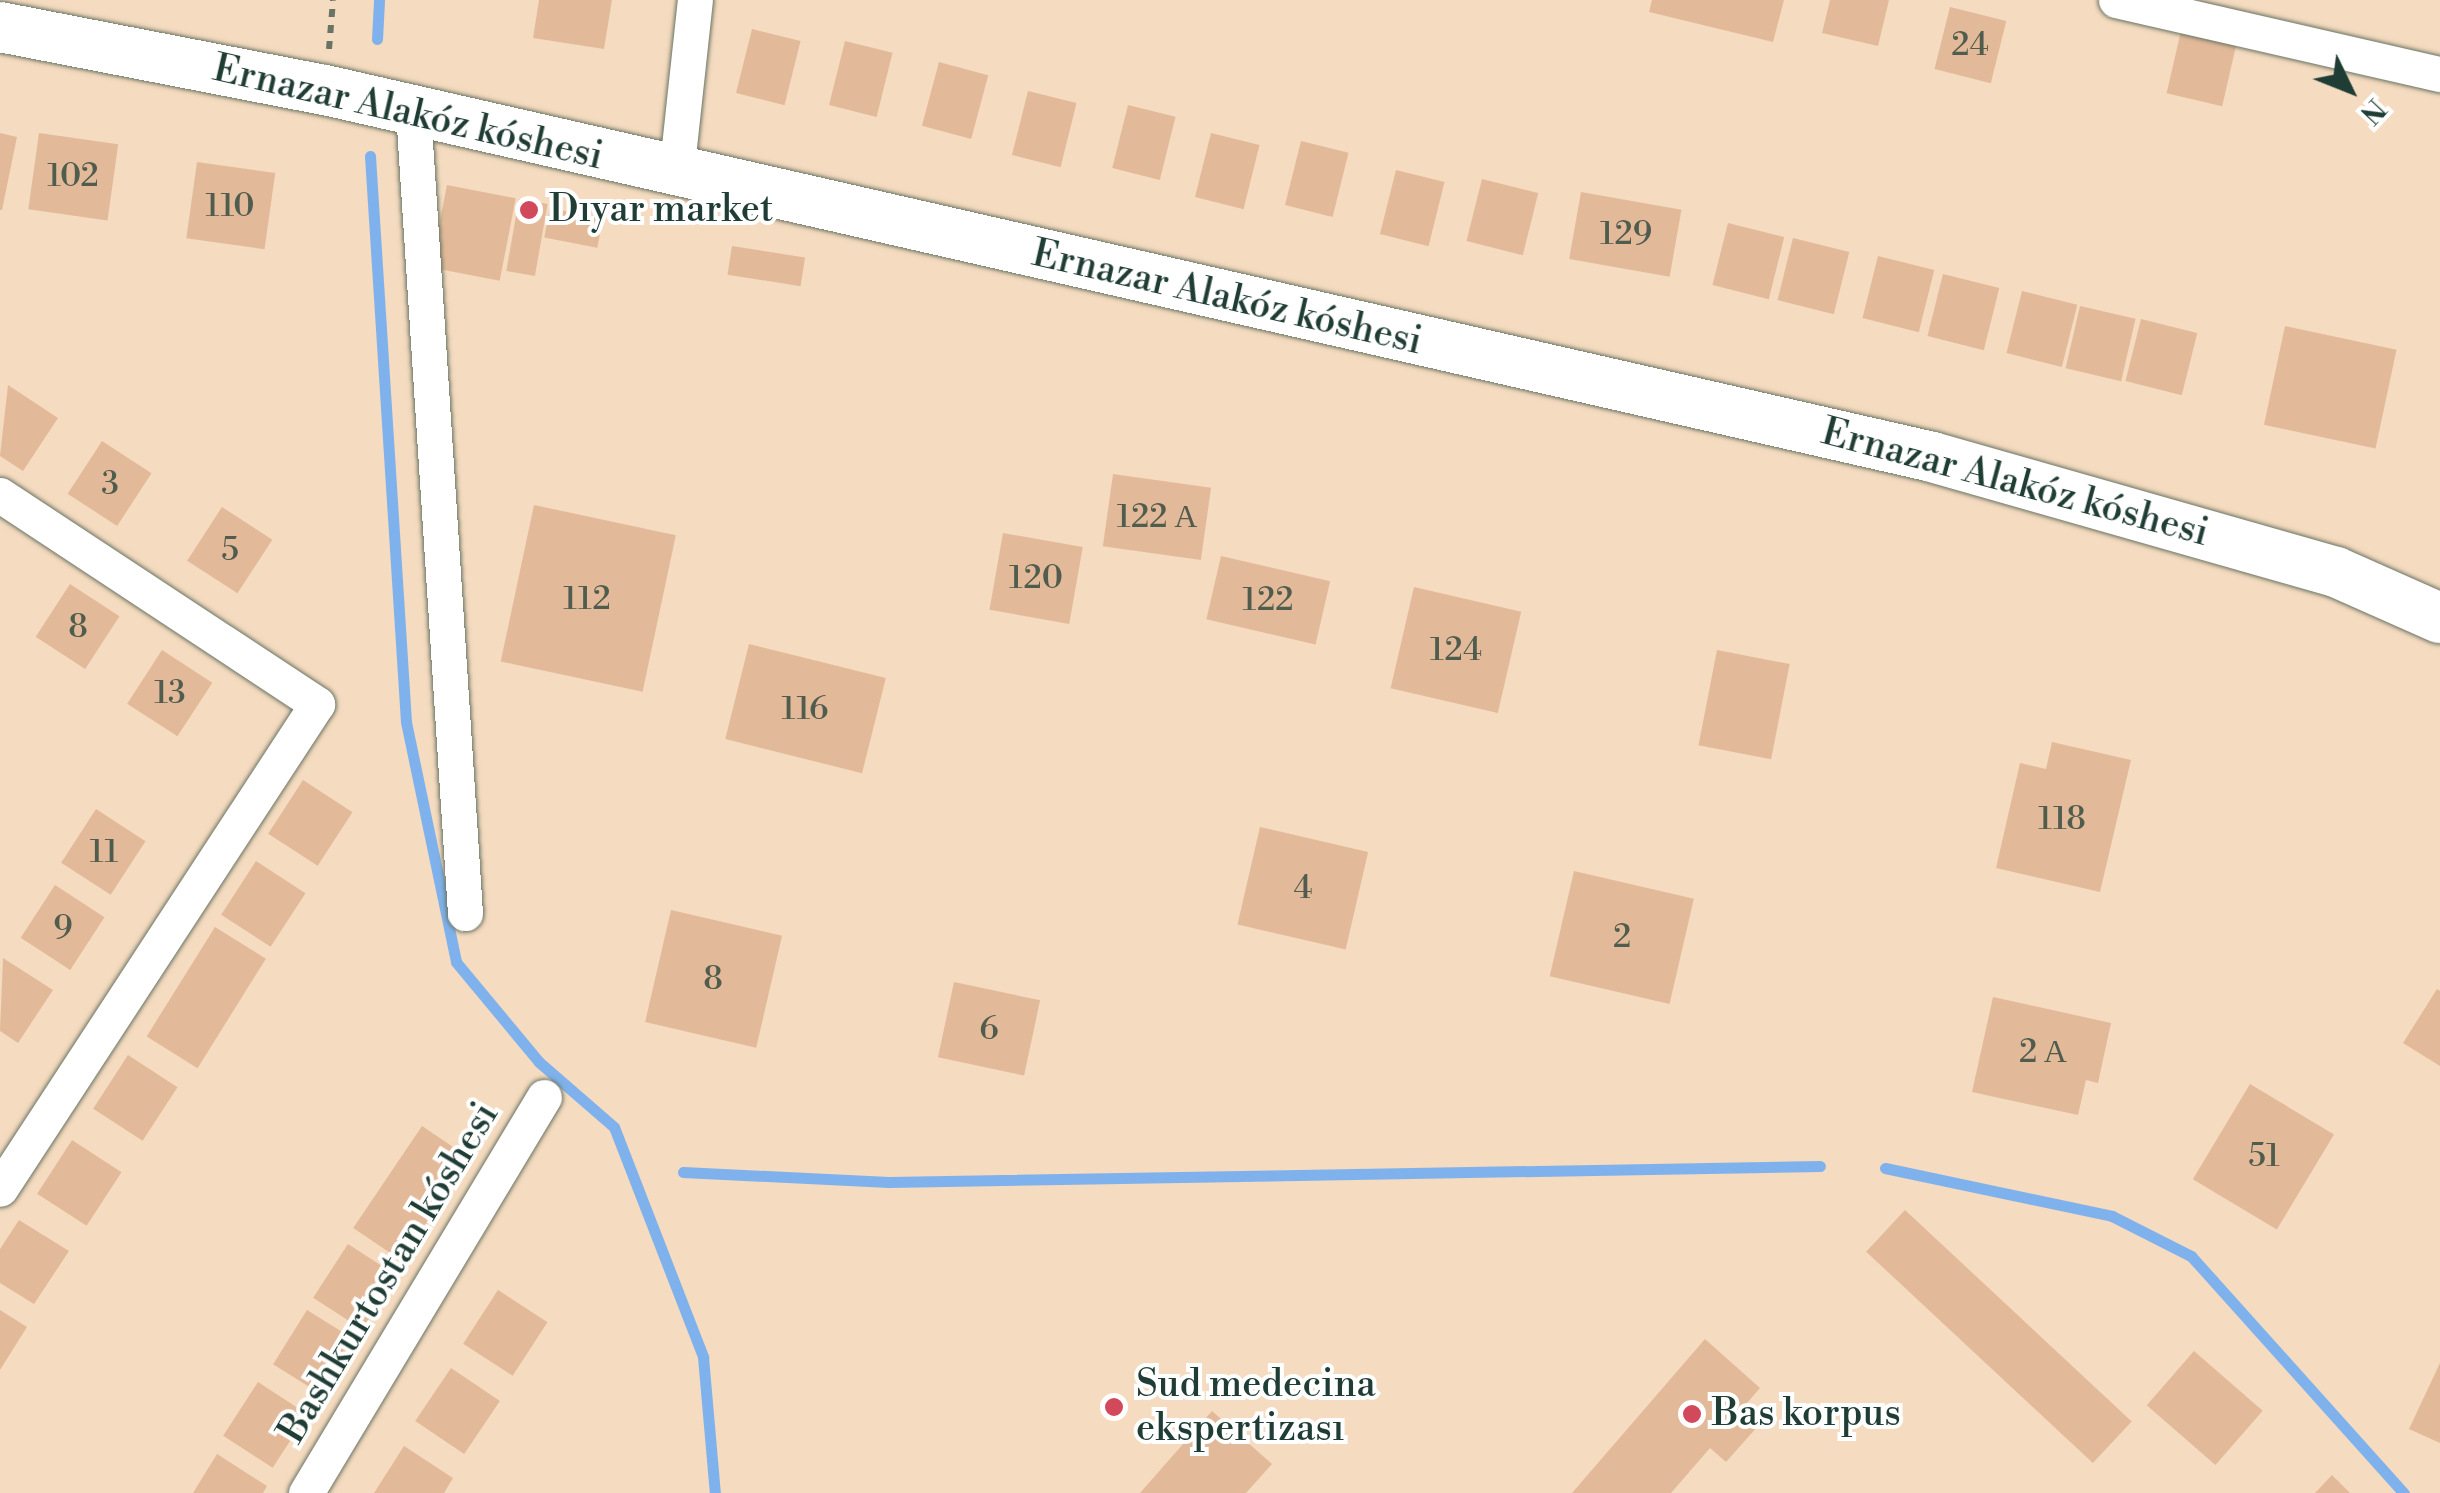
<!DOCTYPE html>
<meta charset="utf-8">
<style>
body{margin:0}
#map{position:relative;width:2440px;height:1493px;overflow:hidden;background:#f5dbbf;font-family:"Libre Bodoni",serif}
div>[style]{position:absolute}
.stream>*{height:11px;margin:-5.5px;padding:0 5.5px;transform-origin:5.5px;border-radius:5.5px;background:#7fb2ec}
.building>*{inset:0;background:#e3ba99;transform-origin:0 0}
.path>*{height:6px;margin-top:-3px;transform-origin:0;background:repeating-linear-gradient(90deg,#6a7465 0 8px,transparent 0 16px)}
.roads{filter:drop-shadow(0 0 2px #6a7465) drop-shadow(0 0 2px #6a7465)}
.street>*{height:35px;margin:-17.5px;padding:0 17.5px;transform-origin:17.5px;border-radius:17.5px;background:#fff}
.secondary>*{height:50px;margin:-25px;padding:0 25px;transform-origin:25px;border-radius:25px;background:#fff}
.dots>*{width:28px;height:28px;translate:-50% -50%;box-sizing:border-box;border:5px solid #fff;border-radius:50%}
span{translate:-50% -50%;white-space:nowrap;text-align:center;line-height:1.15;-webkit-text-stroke:8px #fff;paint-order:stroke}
.number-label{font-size:32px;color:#505c4d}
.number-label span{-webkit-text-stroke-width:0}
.street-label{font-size:38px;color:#1f3d34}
.poi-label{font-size:38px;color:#1f3d34}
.left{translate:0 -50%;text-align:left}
.north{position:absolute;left:2300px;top:40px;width:100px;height:100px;-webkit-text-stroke:8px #fff;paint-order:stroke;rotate:133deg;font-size:28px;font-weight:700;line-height:40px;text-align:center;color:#1f3d34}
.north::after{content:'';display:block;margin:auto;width:35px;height:45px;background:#1f3d34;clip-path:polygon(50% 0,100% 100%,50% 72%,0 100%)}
</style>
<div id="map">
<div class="stream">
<div style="left:377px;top:39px;width:39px;rotate:-87deg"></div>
<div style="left:370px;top:156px;width:567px;rotate:86.36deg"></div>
<div style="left:406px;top:722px;width:245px;rotate:78.2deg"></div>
<div style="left:456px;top:962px;width:130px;rotate:50.3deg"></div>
<div style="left:539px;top:1062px;width:99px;rotate:40.9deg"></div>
<div style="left:614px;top:1127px;width:247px;rotate:68.8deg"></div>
<div style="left:703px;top:1357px;width:137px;rotate:85deg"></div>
<div style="left:1885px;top:1168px;width:232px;rotate:11.9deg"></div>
<div style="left:2112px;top:1216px;width:89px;rotate:26.9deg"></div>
<div style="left:2191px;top:1256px;width:319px;rotate:48.1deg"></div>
<div style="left:683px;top:1172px;width:206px;rotate:2.8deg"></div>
<div style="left:889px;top:1182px;width:931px;rotate:-0.98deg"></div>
</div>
<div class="building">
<div style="clip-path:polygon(539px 0,612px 0,604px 49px,533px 38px)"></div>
<div style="clip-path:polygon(1652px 0,1784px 0,1773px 42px,1649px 12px)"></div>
<div style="clip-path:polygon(1830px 0,1889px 0,1878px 46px,1822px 33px)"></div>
<div style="left:1950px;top:7px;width:58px;height:64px;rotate:14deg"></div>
<div style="left:752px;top:29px;width:50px;height:66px;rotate:14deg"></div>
<div style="left:2181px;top:31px;width:57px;height:64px;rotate:13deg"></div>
<div style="left:845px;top:41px;width:49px;height:66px;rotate:14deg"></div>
<div style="left:939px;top:62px;width:51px;height:66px;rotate:15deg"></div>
<div style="left:1028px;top:91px;width:50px;height:66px;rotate:14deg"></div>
<div style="left:1128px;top:105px;width:49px;height:65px;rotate:14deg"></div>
<div style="clip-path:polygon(0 133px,17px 137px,2px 210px,0 210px)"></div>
<div style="left:39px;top:133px;width:80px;height:77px;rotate:8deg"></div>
<div style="left:1211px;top:133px;width:50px;height:66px;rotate:14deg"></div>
<div style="left:1301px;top:141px;width:49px;height:66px;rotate:14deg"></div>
<div style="left:197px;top:162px;width:79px;height:77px;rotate:8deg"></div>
<div style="left:1396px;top:170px;width:50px;height:66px;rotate:14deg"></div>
<div style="left:1482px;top:179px;width:58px;height:64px;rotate:14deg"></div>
<div style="left:447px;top:185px;width:70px;height:84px;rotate:11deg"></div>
<div style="left:1581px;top:192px;width:102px;height:68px;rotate:10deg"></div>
<div style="left:519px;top:199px;width:29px;height:73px;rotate:10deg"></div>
<div style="left:550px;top:208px;width:54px;height:30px;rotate:11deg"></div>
<div style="left:1728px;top:223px;width:58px;height:64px;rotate:14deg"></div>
<div style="left:1793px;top:238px;width:58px;height:64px;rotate:14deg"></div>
<div style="left:732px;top:246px;width:74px;height:29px;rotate:9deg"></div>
<div style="left:1878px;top:256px;width:58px;height:64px;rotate:14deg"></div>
<div style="left:1943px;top:274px;width:58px;height:64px;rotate:14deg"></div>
<div style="left:2022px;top:291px;width:57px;height:64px;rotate:14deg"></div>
<div style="left:2080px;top:306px;width:57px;height:64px;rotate:13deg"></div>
<div style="left:2141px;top:319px;width:58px;height:64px;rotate:14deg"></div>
<div style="left:2285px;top:326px;width:114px;height:101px;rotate:12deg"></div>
<div style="clip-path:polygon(8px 385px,58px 418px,23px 471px,0 456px)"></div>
<div style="left:102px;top:441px;width:59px;height:63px;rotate:33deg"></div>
<div style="left:1113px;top:474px;width:99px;height:73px;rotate:8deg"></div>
<div style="left:534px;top:505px;width:145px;height:160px;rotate:12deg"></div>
<div style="left:222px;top:507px;width:60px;height:64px;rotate:33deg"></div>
<div style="left:1003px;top:533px;width:81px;height:78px;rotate:10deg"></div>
<div style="left:1221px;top:556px;width:112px;height:65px;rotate:13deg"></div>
<div style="left:70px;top:584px;width:59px;height:63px;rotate:33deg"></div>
<div style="left:1414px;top:587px;width:110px;height:104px;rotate:13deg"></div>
<div style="left:749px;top:644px;width:141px;height:98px;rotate:14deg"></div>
<div style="left:162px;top:650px;width:60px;height:64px;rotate:33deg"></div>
<div style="left:1717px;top:650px;width:74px;height:97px;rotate:11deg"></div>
<div style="clip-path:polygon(2052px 742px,2131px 760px,2100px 892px,1996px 868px,2020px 763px,2046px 769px)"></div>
<div style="left:303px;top:780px;width:59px;height:64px;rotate:33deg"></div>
<div style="left:96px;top:809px;width:59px;height:64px;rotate:33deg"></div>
<div style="left:1260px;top:827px;width:111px;height:100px;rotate:13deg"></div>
<div style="left:256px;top:861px;width:59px;height:64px;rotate:33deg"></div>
<div style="left:1574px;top:871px;width:123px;height:108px;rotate:13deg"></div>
<div style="left:55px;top:885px;width:59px;height:63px;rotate:33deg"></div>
<div style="left:671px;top:910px;width:114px;height:115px;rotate:13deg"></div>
<div style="left:215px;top:927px;width:60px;height:129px;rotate:32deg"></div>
<div style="clip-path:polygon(3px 958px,53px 990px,18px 1043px,0 1031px)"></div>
<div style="left:954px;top:982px;width:88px;height:77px;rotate:12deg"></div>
<div style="clip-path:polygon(2437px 989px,2440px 991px,2440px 1066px,2403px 1043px)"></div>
<div style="clip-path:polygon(1993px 997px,2111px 1023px,2098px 1083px,2086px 1080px,2078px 1115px,1972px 1092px)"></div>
<div style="left:128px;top:1055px;width:59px;height:64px;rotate:33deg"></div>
<div style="left:2250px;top:1084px;width:98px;height:111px;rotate:31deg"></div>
<div style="left:422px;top:1126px;width:60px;height:123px;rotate:34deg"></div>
<div style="left:72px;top:1140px;width:59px;height:64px;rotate:33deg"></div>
<div style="left:1905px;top:1210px;width:310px;height:57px;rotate:43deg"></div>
<div style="clip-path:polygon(19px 1220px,69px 1251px,34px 1304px,0 1283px,0 1249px)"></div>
<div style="left:348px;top:1244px;width:59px;height:64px;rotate:33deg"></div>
<div style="left:498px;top:1290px;width:59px;height:64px;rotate:33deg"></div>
<div style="clip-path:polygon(0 1310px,27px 1327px,0 1370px)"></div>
<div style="left:307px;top:1310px;width:58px;height:64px;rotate:32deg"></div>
<div style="clip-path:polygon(1705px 1339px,1760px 1388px,1740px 1411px,1758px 1426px,1726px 1462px,1710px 1448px,1671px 1493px,1572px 1493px)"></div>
<div style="left:2194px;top:1351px;width:91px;height:72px;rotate:41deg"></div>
<div style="clip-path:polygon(2440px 1363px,2440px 1443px,2409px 1429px)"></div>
<div style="left:451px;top:1368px;width:59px;height:64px;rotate:34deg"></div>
<div style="left:258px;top:1382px;width:59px;height:64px;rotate:33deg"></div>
<div style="clip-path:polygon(1212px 1411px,1272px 1464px,1246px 1493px,1140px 1493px)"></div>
<div style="clip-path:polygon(404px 1446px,453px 1478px,444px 1493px,374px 1493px)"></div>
<div style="clip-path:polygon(217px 1454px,267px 1486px,263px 1493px,193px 1493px)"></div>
<div style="clip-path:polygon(2332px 1475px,2350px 1493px,2315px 1493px)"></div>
</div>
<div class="path">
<div style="left:329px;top:49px;width:49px;rotate:-85.3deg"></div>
<div style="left:1749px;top:1418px;width:12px;rotate:-48deg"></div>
</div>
<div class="roads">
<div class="street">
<div style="left:2116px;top:0;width:332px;rotate:12.9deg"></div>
<div style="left:413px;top:111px;width:804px;rotate:86.29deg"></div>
<div style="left:676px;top:174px;width:175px;rotate:-83.8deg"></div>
<div style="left:0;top:495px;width:380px;rotate:33.4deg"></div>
<div style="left:317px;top:704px;width:579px;rotate:123.17deg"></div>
<div style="left:306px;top:1493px;width:462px;rotate:-59deg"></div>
</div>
<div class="secondary">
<div style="left:0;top:27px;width:331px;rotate:11deg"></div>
<div style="left:325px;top:90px;width:1648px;rotate:12.86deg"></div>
<div style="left:1932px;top:457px;width:420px;rotate:15.9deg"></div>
<div style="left:2336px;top:572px;width:114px;rotate:23.9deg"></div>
</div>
</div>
<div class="dots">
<div style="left:529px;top:210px;background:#d1495b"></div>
<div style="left:1114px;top:1407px;background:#d1495b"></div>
<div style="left:1692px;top:1414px;background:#d1495b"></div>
</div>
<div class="number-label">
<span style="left:1970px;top:45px">24</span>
<span style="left:73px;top:176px">102</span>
<span style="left:230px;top:206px">110</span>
<span style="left:1626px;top:234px">129</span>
<span style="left:110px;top:484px">3</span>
<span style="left:1157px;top:517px">122 А</span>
<span style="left:230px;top:550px">5</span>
<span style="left:1036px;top:578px">120</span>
<span style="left:587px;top:599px">112</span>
<span style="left:1268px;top:600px">122</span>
<span style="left:78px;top:627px">8</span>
<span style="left:1456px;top:650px">124</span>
<span style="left:170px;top:693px">13</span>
<span style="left:805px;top:709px">116</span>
<span style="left:2062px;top:819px">118</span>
<span style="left:104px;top:852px">11</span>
<span style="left:1303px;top:888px">4</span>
<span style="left:63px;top:928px">9</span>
<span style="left:1622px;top:937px">2</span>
<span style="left:713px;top:979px">8</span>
<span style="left:989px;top:1029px">6</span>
<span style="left:2043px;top:1052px">2 А</span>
<span style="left:2264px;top:1156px">51</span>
</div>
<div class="street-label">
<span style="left:408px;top:113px;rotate:13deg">Ernazar Alakóz kóshesi</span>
<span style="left:1227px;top:298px;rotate:13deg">Ernazar Alakóz kóshesi</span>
<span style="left:2015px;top:483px;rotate:15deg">Ernazar Alakóz kóshesi</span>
<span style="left:389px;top:1273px;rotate:-59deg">Bashkurtostan kóshesi</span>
</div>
<div class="poi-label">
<span class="left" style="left:549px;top:210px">Dıyar market</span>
<span class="left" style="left:1136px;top:1407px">Sud medecina<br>ekspertizası</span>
<span class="left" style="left:1712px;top:1414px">Bas korpus</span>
</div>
<div class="north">N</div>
</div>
